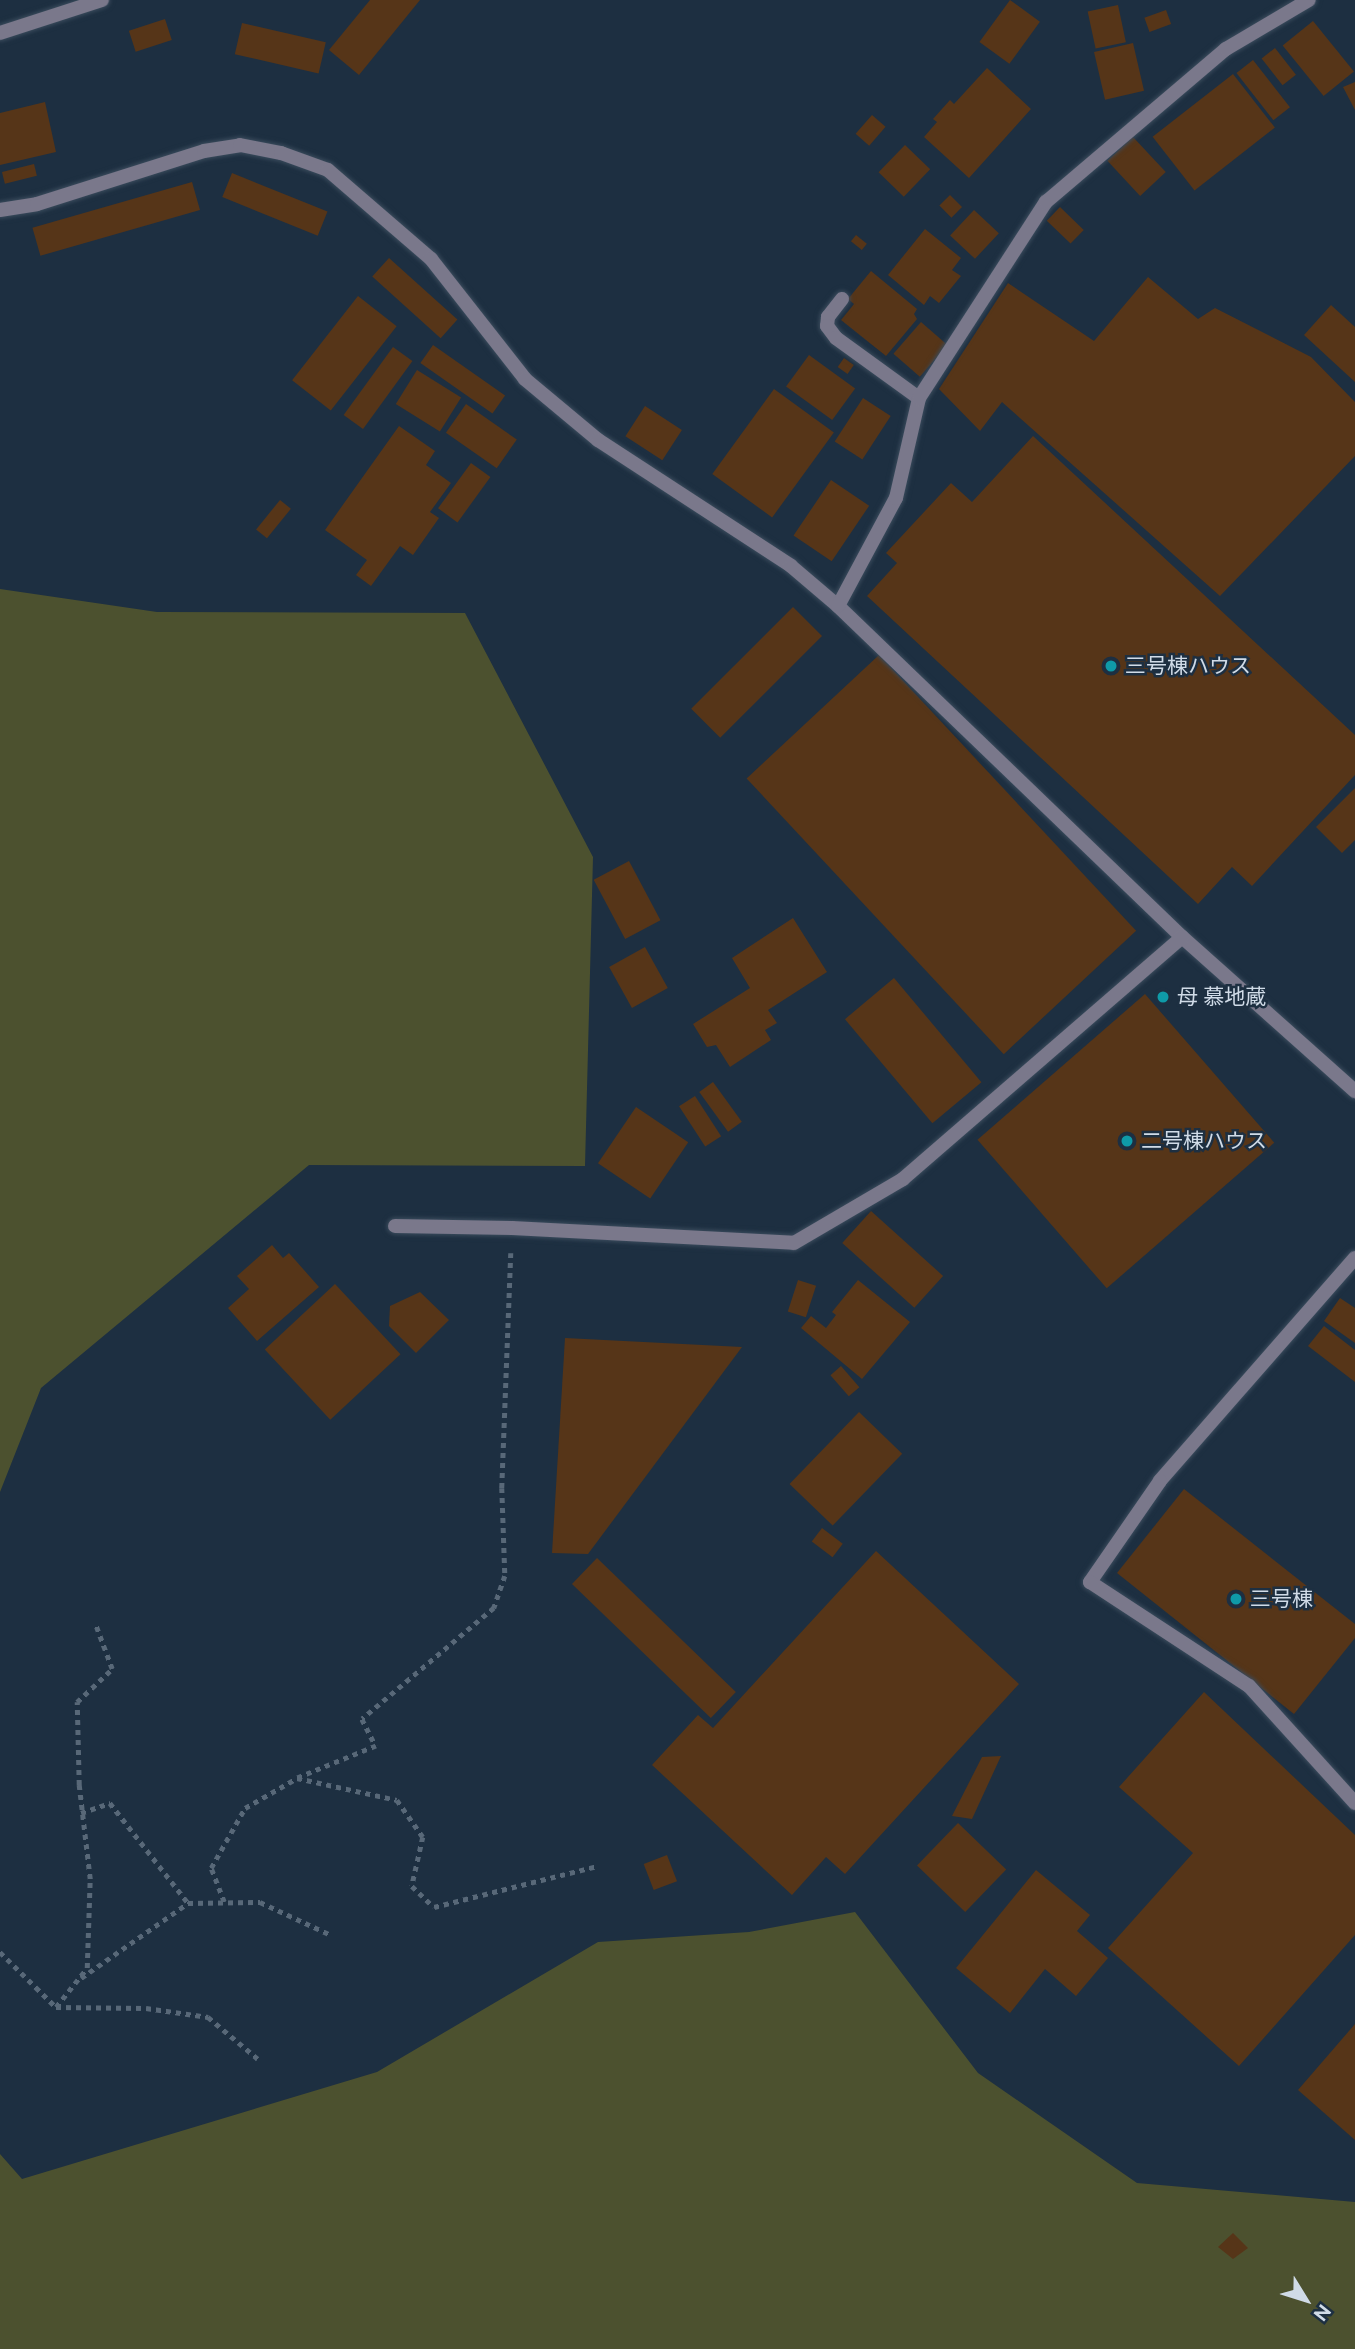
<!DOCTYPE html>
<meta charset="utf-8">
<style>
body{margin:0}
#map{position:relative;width:1355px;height:2349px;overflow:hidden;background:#1d2f41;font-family:Raleway,"Noto Sans JP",sans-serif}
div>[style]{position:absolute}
.green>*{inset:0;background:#4c512f}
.building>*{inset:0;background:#563518;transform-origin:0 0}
.path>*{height:4.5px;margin-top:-2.25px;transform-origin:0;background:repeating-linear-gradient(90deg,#586878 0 5px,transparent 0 10px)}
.roads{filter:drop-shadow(0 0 2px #3a4b5c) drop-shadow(0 0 2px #3a4b5c)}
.service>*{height:14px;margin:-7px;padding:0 7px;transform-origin:7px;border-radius:7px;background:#7a788b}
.minor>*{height:14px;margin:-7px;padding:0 7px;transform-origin:7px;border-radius:7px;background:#7a788b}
.dots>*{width:19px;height:19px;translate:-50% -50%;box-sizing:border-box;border:4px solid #1d2f41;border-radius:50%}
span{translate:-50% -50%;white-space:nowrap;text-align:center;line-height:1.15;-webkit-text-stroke:5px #1d2f41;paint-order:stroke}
.poi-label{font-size:21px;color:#d0dbe7}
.left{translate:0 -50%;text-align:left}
.north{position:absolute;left:1271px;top:2265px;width:70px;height:70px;-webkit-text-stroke:5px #1d2f41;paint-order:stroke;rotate:128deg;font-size:19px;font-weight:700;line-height:28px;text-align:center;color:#d0dbe7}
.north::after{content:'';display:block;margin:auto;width:24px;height:32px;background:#d0dbe7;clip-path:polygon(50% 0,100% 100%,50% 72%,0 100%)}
</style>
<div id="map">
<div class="green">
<div style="clip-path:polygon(0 589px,157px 612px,465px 613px,593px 857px,585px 1166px,309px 1165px,41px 1388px,0 1492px)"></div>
<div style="clip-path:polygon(855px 1912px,978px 2073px,1137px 2183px,1355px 2202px,1355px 2349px,0 2349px,0 2154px,22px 2179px,377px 2072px,598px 1942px,749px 1932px)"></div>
</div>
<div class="building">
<div style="clip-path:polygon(370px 0,420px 0,359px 75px,329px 50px)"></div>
<div style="left:1010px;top:0;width:37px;height:52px;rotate:36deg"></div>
<div style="left:1118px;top:5px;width:38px;height:31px;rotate:78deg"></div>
<div style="left:1166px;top:10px;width:15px;height:23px;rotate:70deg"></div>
<div style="left:165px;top:19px;width:22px;height:38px;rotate:72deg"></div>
<div style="left:1313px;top:21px;width:65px;height:39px;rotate:51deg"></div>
<div style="left:242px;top:23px;width:86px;height:32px;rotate:13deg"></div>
<div style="left:1133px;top:43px;width:49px;height:40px;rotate:77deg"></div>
<div style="left:1275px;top:48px;width:34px;height:17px;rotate:52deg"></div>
<div style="left:1253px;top:60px;width:60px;height:21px;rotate:52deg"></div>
<div style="clip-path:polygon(987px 68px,1031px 109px,969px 178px,924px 137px,937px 122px,933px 119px,950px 100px,954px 104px)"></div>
<div style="left:1233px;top:74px;width:68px;height:102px;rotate:52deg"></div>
<div style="clip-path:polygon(1355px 82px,1355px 110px,1343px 87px)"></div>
<div style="clip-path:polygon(45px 102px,56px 152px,0 165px,0 113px)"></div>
<div style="left:872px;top:115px;width:18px;height:25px;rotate:41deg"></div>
<div style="left:1133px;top:137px;width:48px;height:35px;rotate:47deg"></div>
<div style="left:905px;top:145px;width:35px;height:38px;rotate:44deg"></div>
<div style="left:34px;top:164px;width:12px;height:33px;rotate:76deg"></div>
<div style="left:232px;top:173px;width:103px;height:26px;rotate:22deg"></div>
<div style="left:192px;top:182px;width:29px;height:166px;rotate:74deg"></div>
<div style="left:950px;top:195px;width:17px;height:15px;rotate:45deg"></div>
<div style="left:1060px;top:207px;width:33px;height:19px;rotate:44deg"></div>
<div style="left:974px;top:210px;width:34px;height:35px;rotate:43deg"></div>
<div style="clip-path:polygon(925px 229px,961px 258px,952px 270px,961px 276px,939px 303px,930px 296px,924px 305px,888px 275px)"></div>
<div style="left:856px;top:235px;width:14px;height:8px;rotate:39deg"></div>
<div style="left:389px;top:258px;width:92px;height:25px;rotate:42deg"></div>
<div style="clip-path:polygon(871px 271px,917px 309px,914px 314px,917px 319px,886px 356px,841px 320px,854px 304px,848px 299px)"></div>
<div style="clip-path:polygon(1148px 277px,1198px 319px,1215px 308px,1311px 357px,1355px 402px,1355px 456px,1220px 596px,1002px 402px,980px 431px,939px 389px,1008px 283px,1094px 341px)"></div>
<div style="left:358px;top:296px;width:49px;height:107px;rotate:38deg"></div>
<div style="clip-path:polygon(1331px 305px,1355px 327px,1355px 382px,1304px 335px)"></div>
<div style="left:921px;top:322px;width:35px;height:42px;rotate:41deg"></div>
<div style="left:433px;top:345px;width:88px;height:22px;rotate:35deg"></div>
<div style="left:393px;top:347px;width:24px;height:84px;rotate:36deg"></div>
<div style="left:809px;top:355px;width:57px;height:39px;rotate:36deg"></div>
<div style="left:844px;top:358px;width:12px;height:11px;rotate:35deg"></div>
<div style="left:417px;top:370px;width:52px;height:40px;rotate:32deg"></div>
<div style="left:774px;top:389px;width:74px;height:105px;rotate:36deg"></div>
<div style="left:863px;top:398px;width:33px;height:52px;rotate:33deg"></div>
<div style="left:466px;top:404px;width:62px;height:35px;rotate:35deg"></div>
<div style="left:645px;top:406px;width:44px;height:36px;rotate:33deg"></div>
<div style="clip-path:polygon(399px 426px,435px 451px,426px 465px,451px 483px,430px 512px,439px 518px,413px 555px,400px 546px,371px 586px,356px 575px,367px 560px,325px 530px)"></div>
<div style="clip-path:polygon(1033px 436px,1355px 735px,1355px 775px,1252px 886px,1232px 867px,1198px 904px,867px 596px,897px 563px,886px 553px,951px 483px,972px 502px)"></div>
<div style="left:471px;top:463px;width:24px;height:56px;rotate:36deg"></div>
<div style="left:831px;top:480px;width:46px;height:67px;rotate:34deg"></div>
<div style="left:280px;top:500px;width:14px;height:38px;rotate:39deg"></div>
<div style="left:793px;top:607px;width:41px;height:144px;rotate:45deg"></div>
<div style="left:879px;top:655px;width:377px;height:181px;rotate:47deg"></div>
<div style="clip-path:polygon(1355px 788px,1355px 840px,1342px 853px,1316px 827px)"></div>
<div style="left:629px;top:861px;width:67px;height:40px;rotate:62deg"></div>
<div style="clip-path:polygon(793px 918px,827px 972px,768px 1010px,777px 1023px,765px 1030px,771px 1040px,730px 1067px,716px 1045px,707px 1047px,693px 1024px,750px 988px,732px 958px)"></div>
<div style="left:645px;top:947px;width:47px;height:41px;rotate:61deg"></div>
<div style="left:894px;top:978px;width:136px;height:64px;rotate:50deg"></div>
<div style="left:1145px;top:994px;width:197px;height:222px;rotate:49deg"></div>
<div style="left:713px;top:1082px;width:49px;height:17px;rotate:54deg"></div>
<div style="left:695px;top:1096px;width:48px;height:19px;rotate:57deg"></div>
<div style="left:636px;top:1107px;width:63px;height:68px;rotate:34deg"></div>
<div style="left:871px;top:1211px;width:97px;height:43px;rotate:42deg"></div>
<div style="clip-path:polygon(272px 1245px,283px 1258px,289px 1253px,319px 1287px,257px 1341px,228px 1308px,249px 1289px,237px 1276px)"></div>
<div style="left:798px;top:1280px;width:19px;height:33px;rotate:18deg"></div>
<div style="clip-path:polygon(858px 1280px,910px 1322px,862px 1379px,801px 1328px,811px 1316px,826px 1328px,836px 1315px,832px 1312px)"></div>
<div style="left:335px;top:1284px;width:96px;height:96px;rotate:47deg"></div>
<div style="clip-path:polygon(420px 1292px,449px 1320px,416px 1353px,389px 1326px,390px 1306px)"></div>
<div style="clip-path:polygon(1340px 1298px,1355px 1308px,1355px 1343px,1324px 1321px)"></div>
<div style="clip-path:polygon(1324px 1326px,1355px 1350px,1355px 1382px,1308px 1346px)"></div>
<div style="clip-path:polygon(565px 1338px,742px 1347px,588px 1554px,552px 1553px)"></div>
<div style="left:841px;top:1366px;width:28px;height:14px;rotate:49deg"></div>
<div style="left:859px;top:1412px;width:60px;height:100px;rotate:44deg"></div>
<div style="clip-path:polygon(1184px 1489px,1355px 1624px,1355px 1638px,1294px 1714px,1117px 1573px)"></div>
<div style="left:822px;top:1528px;width:26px;height:17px;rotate:37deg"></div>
<div style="clip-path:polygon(876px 1551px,1019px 1684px,845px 1874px,826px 1857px,792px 1895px,652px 1765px,698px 1715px,713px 1728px)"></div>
<div style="left:597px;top:1558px;width:193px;height:36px;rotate:44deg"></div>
<div style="clip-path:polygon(1204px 1692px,1355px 1835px,1355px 1935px,1239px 2066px,1108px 1948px,1193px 1853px,1119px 1787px)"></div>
<div style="clip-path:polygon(1001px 1756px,972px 1819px,952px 1816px,982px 1757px)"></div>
<div style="left:958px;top:1823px;width:67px;height:59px;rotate:44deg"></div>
<div style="left:667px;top:1855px;width:28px;height:25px;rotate:69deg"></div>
<div style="clip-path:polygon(1036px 1870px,1090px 1915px,1077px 1931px,1108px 1958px,1076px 1996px,1045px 1969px,1010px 2013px,956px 1968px)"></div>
<div style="clip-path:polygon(1355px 2024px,1355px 2140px,1298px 2090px)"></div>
<div style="clip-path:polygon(1233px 2233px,1248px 2248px,1233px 2259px,1218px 2247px)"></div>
</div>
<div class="path">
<div style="left:511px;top:1253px;width:235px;rotate:92.2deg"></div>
<div style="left:502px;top:1488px;width:88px;rotate:88deg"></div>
<div style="left:505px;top:1576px;width:34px;rotate:109deg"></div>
<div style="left:494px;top:1608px;width:172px;rotate:139.9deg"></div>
<div style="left:362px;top:1719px;width:30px;rotate:63deg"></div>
<div style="left:376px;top:1746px;width:85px;rotate:157.9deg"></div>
<div style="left:297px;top:1778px;width:102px;rotate:12.4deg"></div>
<div style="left:397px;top:1800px;width:45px;rotate:54.9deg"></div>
<div style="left:423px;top:1837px;width:50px;rotate:102.7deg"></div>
<div style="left:412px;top:1886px;width:30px;rotate:44deg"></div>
<div style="left:434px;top:1907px;width:168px;rotate:-14.1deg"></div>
<div style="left:81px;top:1813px;width:31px;rotate:-19deg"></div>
<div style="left:110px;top:1803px;width:127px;rotate:52deg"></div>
<div style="left:224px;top:1902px;width:36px;rotate:-111deg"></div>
<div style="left:211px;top:1868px;width:69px;rotate:-60.5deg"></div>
<div style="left:245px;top:1808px;width:60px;rotate:-30deg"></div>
<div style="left:0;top:1952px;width:78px;rotate:44.5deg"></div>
<div style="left:56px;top:2007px;width:90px;rotate:0.6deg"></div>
<div style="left:146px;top:2008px;width:63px;rotate:8.3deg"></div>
<div style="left:208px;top:2017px;width:65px;rotate:40deg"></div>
<div style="left:81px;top:1978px;width:131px;rotate:-35deg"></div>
<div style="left:188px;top:1903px;width:72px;rotate:-0.8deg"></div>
<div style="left:260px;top:1902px;width:76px;rotate:24.9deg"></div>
<div style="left:56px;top:2007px;width:50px;rotate:-51.5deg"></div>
<div style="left:87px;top:1968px;width:89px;rotate:-88.1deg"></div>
<div style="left:90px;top:1879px;width:95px;rotate:-96.7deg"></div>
<div style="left:79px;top:1785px;width:83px;rotate:-91.4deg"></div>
<div style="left:77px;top:1702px;width:48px;rotate:-43.3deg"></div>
<div style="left:112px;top:1669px;width:46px;rotate:-110.4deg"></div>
</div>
<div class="roads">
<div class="service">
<div style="left:842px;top:299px;width:23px;rotate:128deg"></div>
<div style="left:828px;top:317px;width:9px;rotate:96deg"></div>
<div style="left:827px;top:326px;width:15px;rotate:53deg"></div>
<div style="left:836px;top:338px;width:102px;rotate:35.9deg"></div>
</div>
<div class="minor">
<div style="left:0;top:33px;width:107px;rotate:-17.9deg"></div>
<div style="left:0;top:210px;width:37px;rotate:-9deg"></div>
<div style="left:37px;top:204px;width:175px;rotate:-17.6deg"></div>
<div style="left:204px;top:151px;width:36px;rotate:-9deg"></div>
<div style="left:240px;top:145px;width:42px;rotate:11deg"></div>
<div style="left:281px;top:153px;width:50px;rotate:19.9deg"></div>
<div style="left:328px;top:170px;width:136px;rotate:40.8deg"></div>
<div style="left:431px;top:259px;width:152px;rotate:51.9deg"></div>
<div style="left:525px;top:379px;width:95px;rotate:39.9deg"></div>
<div style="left:598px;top:440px;width:230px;rotate:33.1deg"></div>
<div style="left:791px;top:566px;width:62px;rotate:40.4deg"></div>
<div style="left:838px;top:606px;width:477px;rotate:43.9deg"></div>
<div style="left:1182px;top:937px;width:232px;rotate:41.7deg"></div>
<div style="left:838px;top:606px;width:123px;rotate:-61.8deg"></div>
<div style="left:896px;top:498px;width:103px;rotate:-77deg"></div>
<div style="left:919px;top:398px;width:234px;rotate:-57.1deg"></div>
<div style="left:1046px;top:202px;width:236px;rotate:-40.4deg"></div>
<div style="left:1226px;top:49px;width:96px;rotate:-30.6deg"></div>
<div style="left:395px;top:1226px;width:117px;rotate:1deg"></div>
<div style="left:512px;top:1228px;width:282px;rotate:3deg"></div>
<div style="left:794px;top:1243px;width:126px;rotate:-30.4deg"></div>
<div style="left:903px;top:1179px;width:369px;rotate:-40.9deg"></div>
<div style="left:1355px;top:1258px;width:296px;rotate:131.2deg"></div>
<div style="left:1160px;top:1481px;width:123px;rotate:124.7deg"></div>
<div style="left:1090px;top:1582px;width:190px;rotate:33.2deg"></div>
<div style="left:1249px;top:1686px;width:158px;rotate:47.8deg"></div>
</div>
</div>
<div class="dots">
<div style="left:1111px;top:666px;background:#0f9aa8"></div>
<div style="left:1163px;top:997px;background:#0f9aa8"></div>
<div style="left:1127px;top:1141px;background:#0f9aa8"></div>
<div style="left:1236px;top:1599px;background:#0f9aa8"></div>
</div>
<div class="poi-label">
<span class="left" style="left:1125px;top:666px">三号棟ハウス</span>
<span class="left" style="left:1177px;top:997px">母 慕地蔵</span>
<span class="left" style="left:1141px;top:1141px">二号棟ハウス</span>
<span class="left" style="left:1250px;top:1599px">三号棟</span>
</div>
<div class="north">N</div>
</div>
